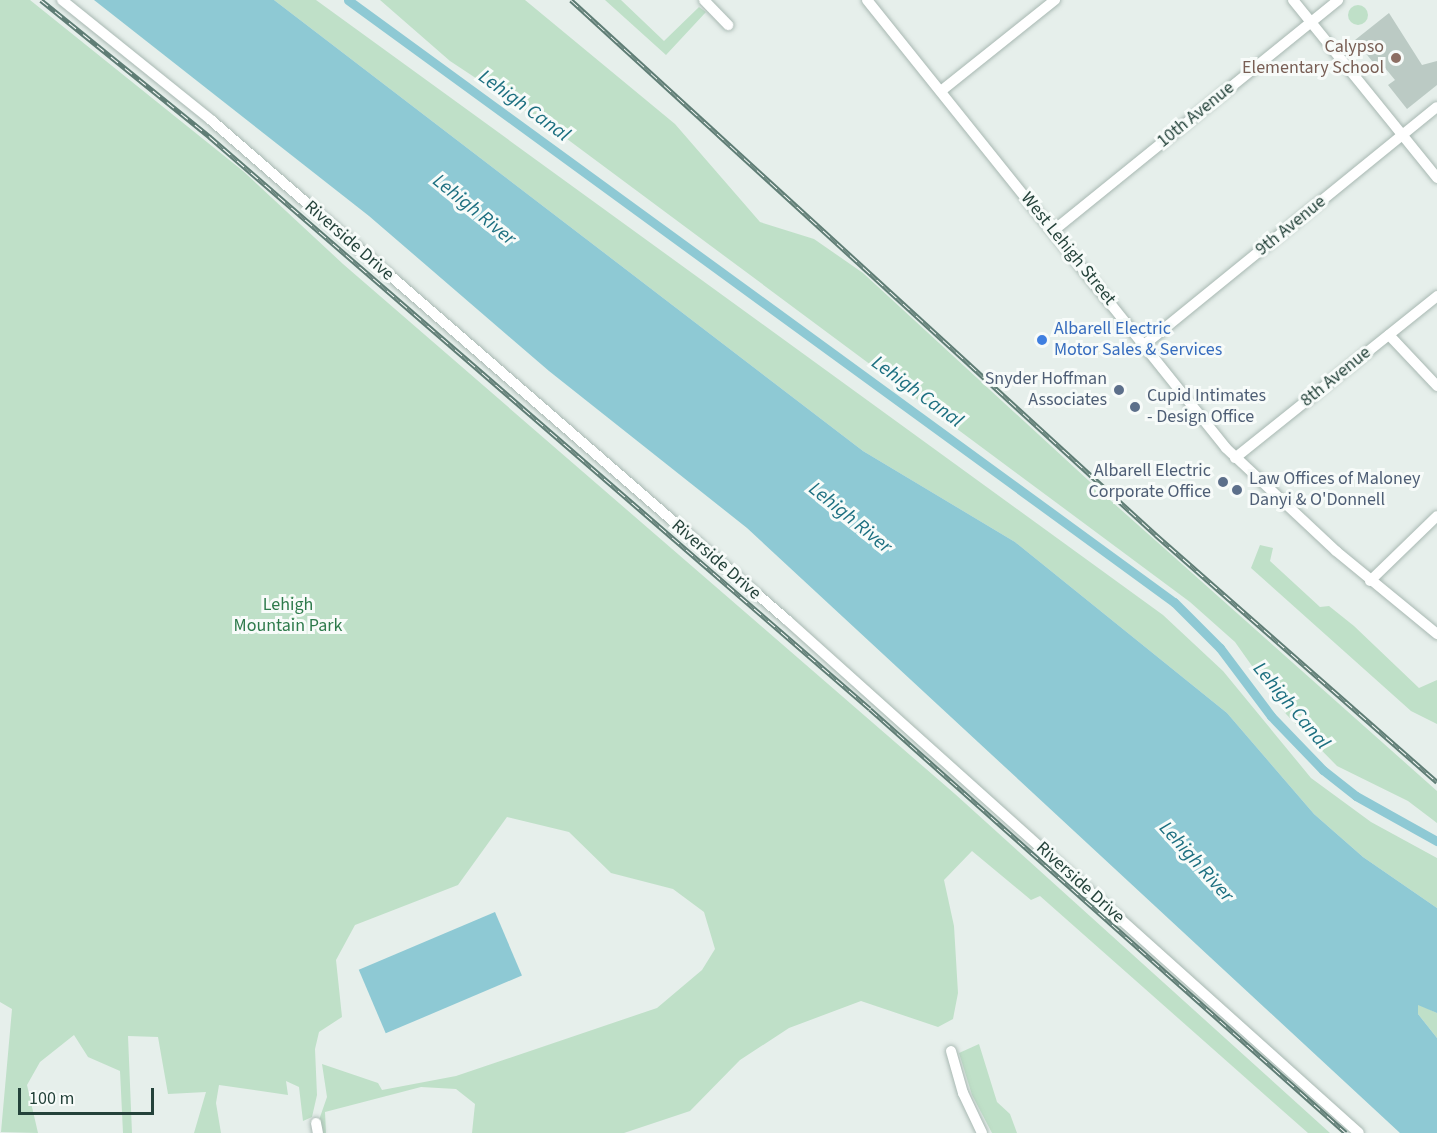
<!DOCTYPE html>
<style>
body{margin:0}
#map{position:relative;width:1437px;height:1133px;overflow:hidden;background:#e6efeb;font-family:"Source Sans 3",sans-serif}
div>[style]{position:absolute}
.green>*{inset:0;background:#bfe0c8}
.round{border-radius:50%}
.water>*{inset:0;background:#8ec9d4;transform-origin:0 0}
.canal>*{height:9px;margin:-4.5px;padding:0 4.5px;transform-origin:4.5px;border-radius:4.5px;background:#8ec9d4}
.building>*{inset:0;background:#bbcac4}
.roads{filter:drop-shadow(0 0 2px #a8b8b2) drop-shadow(0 0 2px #a8b8b2)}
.minor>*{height:10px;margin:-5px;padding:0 5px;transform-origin:5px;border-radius:5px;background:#fff}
.rail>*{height:5px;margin-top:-2.5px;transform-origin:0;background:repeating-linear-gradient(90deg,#f7fbf9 0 9px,#5f7d75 0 18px);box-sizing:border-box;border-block:2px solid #5f7d75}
.dots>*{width:16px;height:16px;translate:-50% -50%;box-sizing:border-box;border:3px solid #f7fbf9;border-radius:50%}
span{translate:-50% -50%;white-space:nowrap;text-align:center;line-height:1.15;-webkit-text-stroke:6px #f7fbf9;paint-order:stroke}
.education-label{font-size:18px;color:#785e54}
.right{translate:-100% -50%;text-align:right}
.street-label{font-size:18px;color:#24423a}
.shop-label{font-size:18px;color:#366cbe}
.left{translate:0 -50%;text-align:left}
.service-label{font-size:18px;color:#4e5e75}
.park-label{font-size:18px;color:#2d7a4b}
.water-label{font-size:20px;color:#1c6f80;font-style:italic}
.scale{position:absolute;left:18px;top:1088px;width:136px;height:27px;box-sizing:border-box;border:3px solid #24423a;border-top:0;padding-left:8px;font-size:18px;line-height:21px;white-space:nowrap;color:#24423a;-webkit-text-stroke:4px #f7fbf9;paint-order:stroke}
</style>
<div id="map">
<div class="green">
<div style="clip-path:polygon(0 0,30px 0,243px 171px,343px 264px,955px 794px,1330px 1133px,1308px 1133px,1040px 896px,1031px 900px,972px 851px,944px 880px,954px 926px,958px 993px,953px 1019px,938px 1027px,861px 1001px,789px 1028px,740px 1060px,690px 1111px,624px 1133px,472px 1133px,475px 1104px,456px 1089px,421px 1087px,325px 1112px,326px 1133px,322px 1133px,319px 1120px,327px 1097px,322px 1064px,378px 1083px,382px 1090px,456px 1076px,657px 1008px,702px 970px,715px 949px,704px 912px,673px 889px,611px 873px,569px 832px,507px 817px,458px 885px,355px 925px,336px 960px,342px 1017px,319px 1032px,315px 1049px,317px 1095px,312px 1117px,303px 1121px,299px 1087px,286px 1081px,288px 1095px,219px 1085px,216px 1103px,221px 1133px,194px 1133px,206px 1092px,168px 1094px,158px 1037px,128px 1036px,132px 1133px,123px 1133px,120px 1071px,88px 1057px,74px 1035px,40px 1062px,27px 1085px,38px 1133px,1px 1132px,12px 1009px,0 1002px)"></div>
<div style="clip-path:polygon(274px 0,316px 0,1163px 615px,1223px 671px,1311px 778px,1371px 822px,1437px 858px,1437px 908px,1363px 857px,1314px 814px,1227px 713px,1015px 542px,863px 451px)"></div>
<div style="clip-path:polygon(380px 0,525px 0,675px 124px,760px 222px,814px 239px,863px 273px,1101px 492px,1437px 791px,1437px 823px,1408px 801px,1337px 766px,1286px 714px,1235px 642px,1190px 602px,559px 133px,450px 61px)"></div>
<div style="clip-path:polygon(605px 0,621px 0,664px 41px,699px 7px,706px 12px,666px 55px)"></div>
<div class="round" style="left:1348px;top:5px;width:20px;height:20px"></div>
<div style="clip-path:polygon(1260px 545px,1273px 548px,1270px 561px,1320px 607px,1329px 606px,1354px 626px,1419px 688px,1437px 680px,1437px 724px,1411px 711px,1251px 568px)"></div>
<div style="clip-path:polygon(1418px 1004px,1437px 1013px,1437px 1038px,1418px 1014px)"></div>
<div style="clip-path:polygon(979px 1044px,997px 1102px,1010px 1114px,1017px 1133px,992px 1133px,972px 1095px,959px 1053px)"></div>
</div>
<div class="water">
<div style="clip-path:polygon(94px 0,274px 0,863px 451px,1015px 542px,1227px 713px,1314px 814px,1363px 857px,1437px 908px,1437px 1013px,1418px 1005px,1418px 1014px,1437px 1038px,1437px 1133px,1400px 1133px,747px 528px,549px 371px,369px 216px)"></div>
<div style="left:495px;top:912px;width:69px;height:148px;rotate:67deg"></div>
</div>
<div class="canal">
<div style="left:348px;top:0;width:1022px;rotate:36.09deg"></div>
<div style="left:1174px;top:602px;width:65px;rotate:45deg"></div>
<div style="left:1220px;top:648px;width:85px;rotate:53.1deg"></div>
<div style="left:1271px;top:716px;width:75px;rotate:46.1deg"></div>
<div style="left:1323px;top:770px;width:42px;rotate:38.2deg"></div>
<div style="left:1356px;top:796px;width:93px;rotate:29.1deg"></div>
</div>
<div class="building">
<div style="clip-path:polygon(1389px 13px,1422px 65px,1437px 61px,1437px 85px,1407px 109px,1388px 85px,1395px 80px,1381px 63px,1376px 66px,1355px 40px)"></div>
</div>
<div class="roads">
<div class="minor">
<div style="left:62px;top:0;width:191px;rotate:38.8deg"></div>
<div style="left:211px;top:120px;width:763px;rotate:40.96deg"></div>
<div style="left:787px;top:620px;width:768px;rotate:41.89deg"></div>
<div style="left:704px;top:0;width:35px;rotate:46deg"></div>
<div style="left:867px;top:0;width:574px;rotate:51.29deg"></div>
<div style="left:1226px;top:448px;width:151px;rotate:43.1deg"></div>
<div style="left:1336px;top:551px;width:131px;rotate:39.4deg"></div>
<div style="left:1293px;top:0;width:229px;rotate:51deg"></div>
<div style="left:941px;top:91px;width:146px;rotate:-38.6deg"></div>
<div style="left:1053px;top:231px;width:367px;rotate:-39deg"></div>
<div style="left:1389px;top:335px;width:70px;rotate:46.7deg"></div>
<div style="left:1144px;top:345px;width:377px;rotate:-39.1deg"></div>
<div style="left:1235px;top:458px;width:259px;rotate:-38.7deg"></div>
<div style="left:1370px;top:581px;width:93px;rotate:-44.1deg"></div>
<div style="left:951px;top:1051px;width:44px;rotate:74.1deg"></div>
<div style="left:963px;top:1093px;width:44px;rotate:64.6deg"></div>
<div style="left:316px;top:1123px;width:10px;rotate:79deg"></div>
</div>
</div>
<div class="rail">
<div style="left:41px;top:0;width:218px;rotate:39deg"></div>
<div style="left:210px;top:137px;width:873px;rotate:40.91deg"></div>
<div style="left:870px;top:709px;width:637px;rotate:41.69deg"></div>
<div style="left:571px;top:0;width:793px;rotate:42.44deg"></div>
<div style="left:1156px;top:535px;width:374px;rotate:41.3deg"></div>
</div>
<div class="dots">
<div style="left:1396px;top:58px;background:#8d6e63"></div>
<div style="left:1042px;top:340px;background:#3f7fe0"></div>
<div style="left:1119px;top:390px;background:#5c6f8a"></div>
<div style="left:1135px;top:407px;background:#5c6f8a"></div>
<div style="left:1223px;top:482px;background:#5c6f8a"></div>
<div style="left:1237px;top:490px;background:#5c6f8a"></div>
</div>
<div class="education-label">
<span class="right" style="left:1384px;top:58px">Calypso<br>Elementary School</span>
</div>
<div class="street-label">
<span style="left:1196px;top:115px;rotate:-39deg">10th Avenue</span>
<span style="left:1291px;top:226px;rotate:-39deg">9th Avenue</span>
<span style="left:349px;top:241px;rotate:41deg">Riverside Drive</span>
<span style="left:1068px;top:249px;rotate:51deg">West Lehigh Street</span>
<span style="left:1336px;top:377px;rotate:-39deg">8th Avenue</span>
<span style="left:716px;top:560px;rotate:41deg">Riverside Drive</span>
<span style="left:1080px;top:883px;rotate:42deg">Riverside Drive</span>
</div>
<div class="shop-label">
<span class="left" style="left:1054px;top:340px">Albarell Electric<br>Motor Sales &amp; Services</span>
</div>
<div class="service-label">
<span class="right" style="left:1107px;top:390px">Snyder Hoffman<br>Associates</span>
<span class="left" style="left:1147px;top:407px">Cupid Intimates<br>- Design Office</span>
<span class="right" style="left:1211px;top:482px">Albarell Electric<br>Corporate Office</span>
<span class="left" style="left:1249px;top:490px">Law Offices of Maloney<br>Danyi &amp; O'Donnell</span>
</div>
<div class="park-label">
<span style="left:288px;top:616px">Lehigh<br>Mountain Park</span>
</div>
<div class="water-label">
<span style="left:524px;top:106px;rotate:36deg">Lehigh Canal</span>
<span style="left:474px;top:210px;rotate:39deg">Lehigh River</span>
<span style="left:917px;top:392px;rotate:36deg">Lehigh Canal</span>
<span style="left:850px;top:518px;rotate:39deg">Lehigh River</span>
<span style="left:1291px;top:706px;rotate:50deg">Lehigh Canal</span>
<span style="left:1196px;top:862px;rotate:48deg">Lehigh River</span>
</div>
<div class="scale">100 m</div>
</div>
